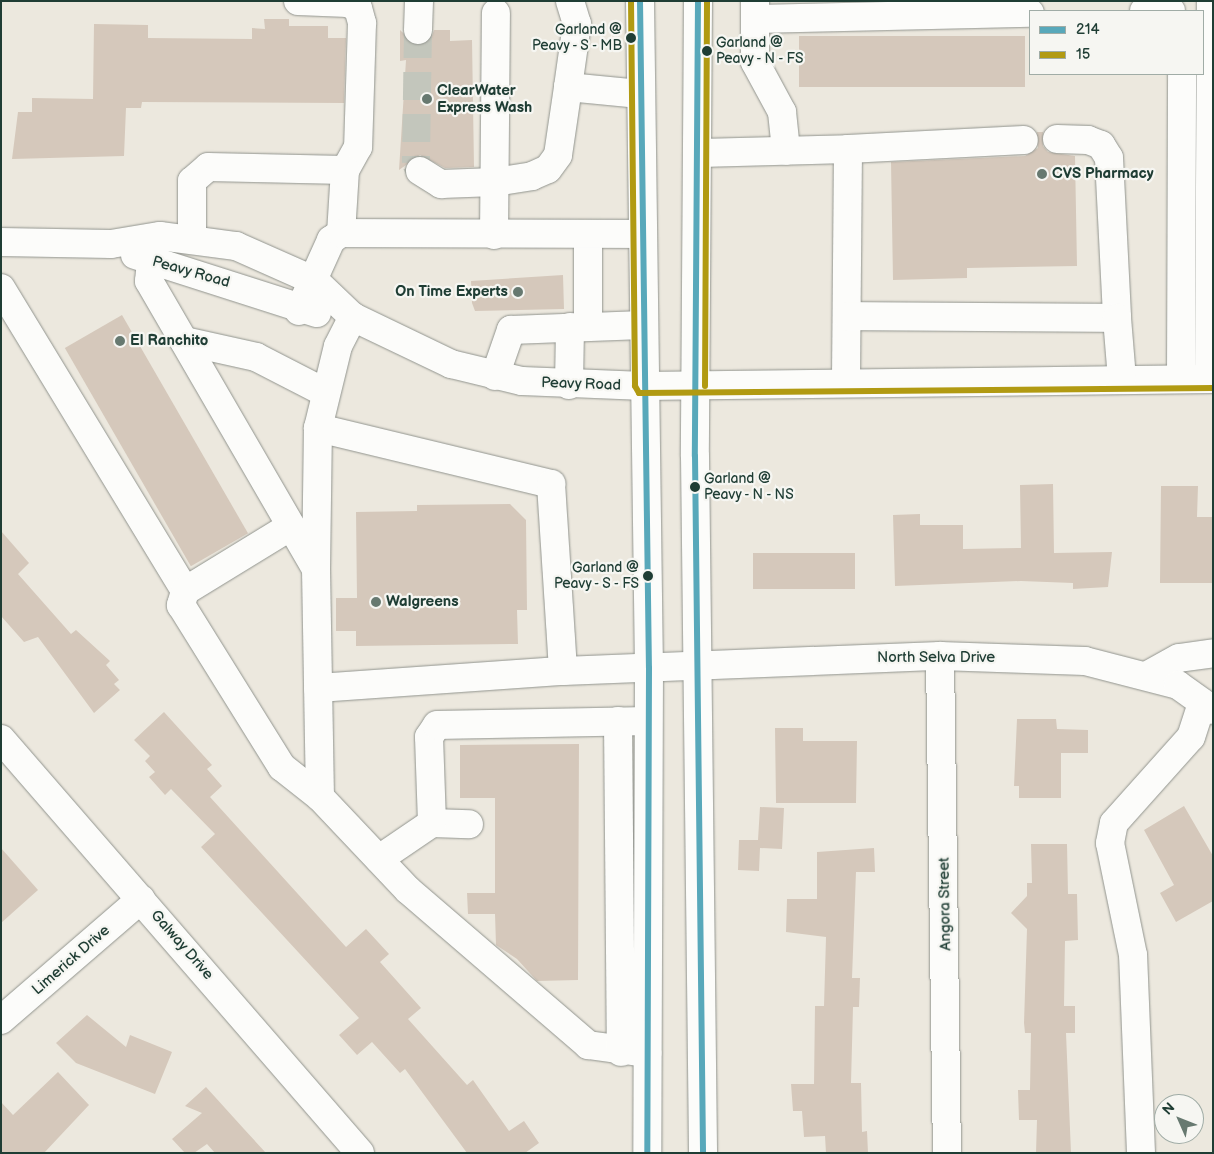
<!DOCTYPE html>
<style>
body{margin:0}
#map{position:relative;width:1214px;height:1154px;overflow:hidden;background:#ece8de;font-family:"Balsamiq Sans",sans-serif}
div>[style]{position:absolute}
.building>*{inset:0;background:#d5c8bb;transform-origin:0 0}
.minor-tunnel>*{height:28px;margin-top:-14px;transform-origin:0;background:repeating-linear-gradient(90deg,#c3c6bc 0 28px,transparent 0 42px)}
.roads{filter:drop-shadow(0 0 1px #91948e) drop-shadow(0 0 1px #91948e)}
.minor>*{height:28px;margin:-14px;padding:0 14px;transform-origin:14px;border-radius:14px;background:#fcfcfa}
.major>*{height:28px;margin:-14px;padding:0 14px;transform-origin:14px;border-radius:14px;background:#fcfcfa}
.bus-1>*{height:6px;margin:-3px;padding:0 3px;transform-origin:3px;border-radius:3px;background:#58a8ba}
.bus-2>*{height:6px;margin:-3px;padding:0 3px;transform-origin:3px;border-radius:3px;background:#b19a12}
.dots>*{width:14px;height:14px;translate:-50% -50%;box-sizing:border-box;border:2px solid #f6f6f2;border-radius:50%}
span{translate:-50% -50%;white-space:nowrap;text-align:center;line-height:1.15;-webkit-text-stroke:4.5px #f6f6f2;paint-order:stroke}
.bus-label{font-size:14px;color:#1f3d34}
.right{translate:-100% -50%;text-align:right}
.left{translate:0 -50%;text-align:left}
.poi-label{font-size:15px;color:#1f3d34;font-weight:700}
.street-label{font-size:15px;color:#1f3d34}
.frame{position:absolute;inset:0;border:2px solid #1f3d34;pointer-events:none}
.legend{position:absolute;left:1029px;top:10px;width:175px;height:65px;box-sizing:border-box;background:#f6f6f2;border:1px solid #a0aca6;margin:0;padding:6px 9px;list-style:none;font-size:15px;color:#1f3d34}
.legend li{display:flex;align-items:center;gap:10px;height:25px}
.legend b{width:25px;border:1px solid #a0aca6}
.north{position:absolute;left:1154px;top:1094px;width:50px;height:50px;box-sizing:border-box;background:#f6f6f2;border:1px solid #a0aca6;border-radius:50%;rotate:314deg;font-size:14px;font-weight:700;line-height:20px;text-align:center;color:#1f3d34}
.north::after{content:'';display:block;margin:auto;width:18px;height:22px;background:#677970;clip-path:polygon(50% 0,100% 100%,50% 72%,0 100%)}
</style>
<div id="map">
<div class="building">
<div style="clip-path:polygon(264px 19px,289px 19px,289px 26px,328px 26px,328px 38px,346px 38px,344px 103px,142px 102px,141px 108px,126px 108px,124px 156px,12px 159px,18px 112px,32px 112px,32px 98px,93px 99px,94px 24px,148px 25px,148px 38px,252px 39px,252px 28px,265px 29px)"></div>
<div style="clip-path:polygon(400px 30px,417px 46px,431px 39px,434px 30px,450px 30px,450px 41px,472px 40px,474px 167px,445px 168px,420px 155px,399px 170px,406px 60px,400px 61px)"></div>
<div style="left:1025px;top:36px;width:51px;height:226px;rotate:90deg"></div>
<div style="clip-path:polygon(1037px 132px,1043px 132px,1043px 146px,1048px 152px,1075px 156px,1077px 266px,967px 268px,967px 278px,893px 280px,891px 162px,1025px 156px,1038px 148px)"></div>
<div style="clip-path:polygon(563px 275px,564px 309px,475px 311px,472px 303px,471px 281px)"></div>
<div style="left:122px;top:315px;width:252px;height:66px;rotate:60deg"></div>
<div style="clip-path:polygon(1053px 484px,1054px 553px,1112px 552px,1108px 587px,1073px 589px,1073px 583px,1021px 581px,895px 586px,893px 515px,920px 514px,920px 525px,963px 525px,963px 549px,1021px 548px,1020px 485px)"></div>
<div style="clip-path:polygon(1161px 486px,1198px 486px,1197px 517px,1213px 517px,1213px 583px,1160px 583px)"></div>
<div style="clip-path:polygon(510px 504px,526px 520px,527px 610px,517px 610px,518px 644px,356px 646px,356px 631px,336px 631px,336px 598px,357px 598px,356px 512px,417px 511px,417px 505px)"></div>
<div style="clip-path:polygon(1px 531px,29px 563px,18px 574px,71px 634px,76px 630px,110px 661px,106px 665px,119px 680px,114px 684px,120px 690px,94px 713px,38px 637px,24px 642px,1px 616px)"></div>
<div style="left:753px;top:553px;width:102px;height:36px"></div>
<div style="clip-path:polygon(164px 712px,212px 765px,207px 769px,222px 786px,210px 797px,346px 947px,366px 929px,389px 954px,380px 962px,421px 1008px,408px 1019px,467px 1085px,473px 1080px,509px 1131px,524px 1121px,539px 1143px,525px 1153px,467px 1153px,405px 1069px,400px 1073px,372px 1042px,357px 1055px,339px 1035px,359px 1018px,201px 847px,215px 834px,171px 789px,165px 795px,149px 777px,155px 772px,145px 761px,150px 756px,134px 740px)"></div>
<div style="clip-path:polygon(1017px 719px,1056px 719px,1057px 729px,1088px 730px,1088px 753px,1061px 753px,1061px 798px,1019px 798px,1019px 786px,1014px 786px)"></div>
<div style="clip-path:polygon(775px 728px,803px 728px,803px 741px,857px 741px,856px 803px,776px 803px)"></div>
<div style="clip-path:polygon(579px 744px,578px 980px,537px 981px,517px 959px,496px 945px,495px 914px,468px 914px,467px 893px,495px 893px,495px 798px,460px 798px,460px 745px)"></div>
<div style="clip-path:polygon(1184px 806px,1213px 856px,1213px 901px,1176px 922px,1160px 893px,1174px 885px,1144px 830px)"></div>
<div style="clip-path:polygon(760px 807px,784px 808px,782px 849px,760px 848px,759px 871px,738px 870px,739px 840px,758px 840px)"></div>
<div style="clip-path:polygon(1031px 844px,1067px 844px,1068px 894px,1077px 894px,1078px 940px,1065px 941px,1064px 1006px,1075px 1006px,1075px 1033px,1066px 1033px,1071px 1153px,1036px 1153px,1037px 1120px,1019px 1120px,1018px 1090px,1030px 1090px,1031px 1033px,1025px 1033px,1024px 1023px,1027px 929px,1011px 913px,1027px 896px,1027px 883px,1032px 883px)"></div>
<div style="clip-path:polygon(1px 848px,38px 890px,1px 923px)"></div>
<div style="clip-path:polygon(874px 848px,875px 872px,856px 872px,852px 978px,860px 978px,859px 1007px,853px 1007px,851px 1083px,861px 1083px,862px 1132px,867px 1131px,868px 1153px,826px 1153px,825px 1136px,804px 1137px,802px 1111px,793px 1111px,791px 1084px,814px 1084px,815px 1006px,824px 1006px,826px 937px,786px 932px,787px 899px,817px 899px,817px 852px)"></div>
<div style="clip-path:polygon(87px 1015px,126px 1047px,130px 1035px,172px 1052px,155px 1094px,76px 1063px,56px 1043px)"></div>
<div style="clip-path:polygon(58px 1072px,89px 1105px,44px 1153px,1px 1153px,1px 1102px,13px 1115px)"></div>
<div style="clip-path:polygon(206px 1087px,244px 1129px,266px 1153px,215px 1153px,207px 1144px,194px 1153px,185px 1153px,172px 1139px,202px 1113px,185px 1106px)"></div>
</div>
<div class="minor-tunnel">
<div style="left:418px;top:30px;width:133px;rotate:90.9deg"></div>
<div style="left:416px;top:163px;width:9px;rotate:63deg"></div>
</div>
<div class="roads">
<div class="minor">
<div style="left:298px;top:1px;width:50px;rotate:2.3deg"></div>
<div style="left:348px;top:3px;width:11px;rotate:27deg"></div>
<div style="left:358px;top:8px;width:16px;rotate:75deg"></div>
<div style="left:362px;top:23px;width:124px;rotate:91.8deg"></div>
<div style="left:358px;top:147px;width:26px;rotate:119deg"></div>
<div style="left:755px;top:2px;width:60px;rotate:90deg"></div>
<div style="left:755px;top:62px;width:57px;rotate:61.6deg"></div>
<div style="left:782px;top:112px;width:39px;rotate:84deg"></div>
<div style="left:1144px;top:11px;width:27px"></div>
<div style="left:756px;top:19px;width:274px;rotate:-1.3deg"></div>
<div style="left:418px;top:30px;width:29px;rotate:-88deg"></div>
<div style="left:568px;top:87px;width:64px;rotate:-81.9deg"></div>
<div style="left:577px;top:24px;width:24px;rotate:-107deg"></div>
<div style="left:1057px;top:139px;width:31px;rotate:2deg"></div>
<div style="left:1088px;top:140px;width:14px;rotate:21deg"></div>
<div style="left:1101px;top:145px;width:15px;rotate:58deg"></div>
<div style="left:1109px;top:158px;width:160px;rotate:87.1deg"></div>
<div style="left:848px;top:149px;width:176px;rotate:-2.9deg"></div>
<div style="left:700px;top:153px;width:148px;rotate:-1.5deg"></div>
<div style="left:848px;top:149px;width:234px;rotate:90.5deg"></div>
<div style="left:420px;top:171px;width:25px;rotate:32deg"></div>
<div style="left:441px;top:184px;width:54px;rotate:-2.1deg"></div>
<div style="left:495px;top:182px;width:37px;rotate:-9deg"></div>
<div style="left:532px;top:176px;width:17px;rotate:-24deg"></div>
<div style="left:548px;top:169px;width:17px;rotate:-54deg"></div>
<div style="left:558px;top:155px;width:69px;rotate:-81.6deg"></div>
<div style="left:568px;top:87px;width:72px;rotate:5.6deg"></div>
<div style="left:588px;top:234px;width:92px;rotate:90deg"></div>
<div style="left:494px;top:235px;width:222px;rotate:-89.5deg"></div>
<div style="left:192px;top:237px;width:56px;rotate:-90deg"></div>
<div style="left:192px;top:181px;width:21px;rotate:-41deg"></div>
<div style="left:208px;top:167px;width:137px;rotate:1.3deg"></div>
<div style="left:345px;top:170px;width:63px;rotate:93.6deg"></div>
<div style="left:1px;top:242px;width:110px;rotate:1deg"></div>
<div style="left:111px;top:244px;width:50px;rotate:-9.3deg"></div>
<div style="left:160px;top:236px;width:77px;rotate:7.5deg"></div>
<div style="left:236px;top:246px;width:86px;rotate:23.9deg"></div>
<div style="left:315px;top:281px;width:52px;rotate:43.5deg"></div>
<div style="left:353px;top:317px;width:109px;rotate:25.6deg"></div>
<div style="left:451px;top:364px;width:73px;rotate:13.5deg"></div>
<div style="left:522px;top:381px;width:122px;rotate:2.3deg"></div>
<div style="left:644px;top:386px;width:569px;rotate:-0.7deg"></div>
<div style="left:135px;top:255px;width:191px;rotate:17.7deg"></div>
<div style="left:151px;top:262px;width:19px;rotate:96deg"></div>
<div style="left:149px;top:281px;width:333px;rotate:59.9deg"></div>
<div style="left:316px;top:569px;width:228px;rotate:89deg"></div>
<div style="left:320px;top:797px;width:128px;rotate:46.6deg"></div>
<div style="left:408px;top:890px;width:238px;rotate:40.7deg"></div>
<div style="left:588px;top:1045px;width:60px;rotate:7.7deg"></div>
<div style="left:1px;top:288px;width:354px;rotate:58.7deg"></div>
<div style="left:185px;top:591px;width:124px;rotate:-31.5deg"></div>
<div style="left:299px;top:311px;width:78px;rotate:-65.7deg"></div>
<div style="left:331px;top:240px;width:12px;rotate:-35deg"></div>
<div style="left:341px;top:233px;width:300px;rotate:0.2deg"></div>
<div style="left:847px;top:316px;width:270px;rotate:0.4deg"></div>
<div style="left:1117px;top:318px;width:61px;rotate:85.3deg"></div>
<div style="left:184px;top:341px;width:74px;rotate:12.5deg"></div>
<div style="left:256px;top:357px;width:76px;rotate:27.2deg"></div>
<div style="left:495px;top:376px;width:49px;rotate:-70.8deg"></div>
<div style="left:511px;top:330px;width:132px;rotate:-2.2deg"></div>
<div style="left:1181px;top:378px;width:304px;rotate:-89.8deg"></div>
<div style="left:1209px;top:379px;width:378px;rotate:-89.7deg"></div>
<div style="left:569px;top:385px;width:58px;rotate:-89deg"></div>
<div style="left:318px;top:428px;width:240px;rotate:13.5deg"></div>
<div style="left:551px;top:484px;width:187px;rotate:86.3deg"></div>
<div style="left:316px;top:569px;width:141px;rotate:-89.2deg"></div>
<div style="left:318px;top:428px;width:84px;rotate:-76.3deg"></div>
<div style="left:338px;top:346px;width:33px;rotate:-63deg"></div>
<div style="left:185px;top:591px;width:15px;rotate:106deg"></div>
<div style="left:181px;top:605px;width:191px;rotate:58.1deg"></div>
<div style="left:282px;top:767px;width:48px;rotate:38.3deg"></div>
<div style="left:940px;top:656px;width:497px;rotate:89.2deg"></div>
<div style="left:1148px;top:675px;width:35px;rotate:-29deg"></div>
<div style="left:1179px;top:658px;width:34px;rotate:-8deg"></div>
<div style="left:318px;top:688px;width:246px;rotate:-4deg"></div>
<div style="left:563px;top:671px;width:377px;rotate:-2.3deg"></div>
<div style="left:940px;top:656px;width:145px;rotate:2deg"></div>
<div style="left:1085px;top:661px;width:96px;rotate:14.5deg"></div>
<div style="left:1178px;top:685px;width:43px;rotate:35.5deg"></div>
<div style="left:618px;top:721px;width:331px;rotate:89.5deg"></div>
<div style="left:1px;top:739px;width:548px;rotate:49.07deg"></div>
<div style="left:432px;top:823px;width:37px;rotate:2deg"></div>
<div style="left:379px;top:859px;width:64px;rotate:-34.2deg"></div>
<div style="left:432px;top:823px;width:86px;rotate:-92deg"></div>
<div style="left:429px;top:737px;width:14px;rotate:-56deg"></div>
<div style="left:437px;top:725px;width:211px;rotate:-1.1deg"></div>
<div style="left:1px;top:1020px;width:185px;rotate:-40.8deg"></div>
<div style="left:1141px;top:1153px;width:198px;rotate:-92.3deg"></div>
<div style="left:1133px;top:955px;width:114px;rotate:-101.6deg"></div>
<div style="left:1110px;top:843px;width:20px;rotate:-79deg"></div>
<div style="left:1114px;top:823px;width:115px;rotate:-48.2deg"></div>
<div style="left:1191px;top:737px;width:36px;rotate:-72deg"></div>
</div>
<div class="major">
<div style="left:640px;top:1px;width:667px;rotate:89.23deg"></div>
<div style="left:649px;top:668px;width:485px;rotate:90.2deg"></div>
<div style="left:698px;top:1px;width:455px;rotate:90.4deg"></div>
<div style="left:695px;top:456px;width:697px;rotate:89.34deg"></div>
</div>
</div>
<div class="bus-1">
<div style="left:640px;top:1px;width:667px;rotate:89.23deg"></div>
<div style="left:649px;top:668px;width:485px;rotate:90.2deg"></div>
<div style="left:698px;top:1px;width:455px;rotate:90.4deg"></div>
<div style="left:695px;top:456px;width:697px;rotate:89.34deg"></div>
</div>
<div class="bus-2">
<div style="left:631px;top:1px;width:385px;rotate:89.4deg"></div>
<div style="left:635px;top:386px;width:8px;rotate:60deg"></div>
<div style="left:639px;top:393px;width:574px;rotate:-0.5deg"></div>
<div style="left:705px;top:386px;width:385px;rotate:-89.7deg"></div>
</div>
<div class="dots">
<div style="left:631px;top:38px;background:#1f3d34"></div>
<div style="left:707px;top:51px;background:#1f3d34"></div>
<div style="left:427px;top:99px;background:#677970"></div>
<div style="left:1042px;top:174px;background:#677970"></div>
<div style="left:518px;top:292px;background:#677970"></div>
<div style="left:120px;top:341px;background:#677970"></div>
<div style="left:695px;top:487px;background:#1f3d34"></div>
<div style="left:648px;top:576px;background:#1f3d34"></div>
<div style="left:376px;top:602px;background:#677970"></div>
</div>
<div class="bus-label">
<span class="right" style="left:622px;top:38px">Garland @<br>Peavy - S - MB</span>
<span class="left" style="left:716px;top:51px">Garland @<br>Peavy - N - FS</span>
<span class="left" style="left:704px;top:487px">Garland @<br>Peavy - N - NS</span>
<span class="right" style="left:639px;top:576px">Garland @<br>Peavy - S - FS</span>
</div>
<div class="poi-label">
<span class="left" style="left:437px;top:99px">ClearWater<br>Express Wash</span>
<span class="left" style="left:1052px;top:174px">CVS Pharmacy</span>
<span class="right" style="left:508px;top:292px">On Time Experts</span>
<span class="left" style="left:130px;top:341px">El Ranchito</span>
<span class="left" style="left:386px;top:602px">Walgreens</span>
</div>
<div class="street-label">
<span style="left:191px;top:272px;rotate:16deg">Peavy Road</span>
<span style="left:581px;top:384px;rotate:2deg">Peavy Road</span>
<span style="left:936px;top:658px">North Selva Drive</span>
<span style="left:945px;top:904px;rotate:-91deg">Angora Street</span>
<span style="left:182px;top:945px;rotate:49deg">Galway Drive</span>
<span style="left:71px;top:960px;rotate:-41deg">Limerick Drive</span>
</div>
<div class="frame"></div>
<ul class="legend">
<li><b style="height:6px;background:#58a8ba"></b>214</li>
<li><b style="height:6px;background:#b19a12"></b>15</li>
</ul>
<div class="north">N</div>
</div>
